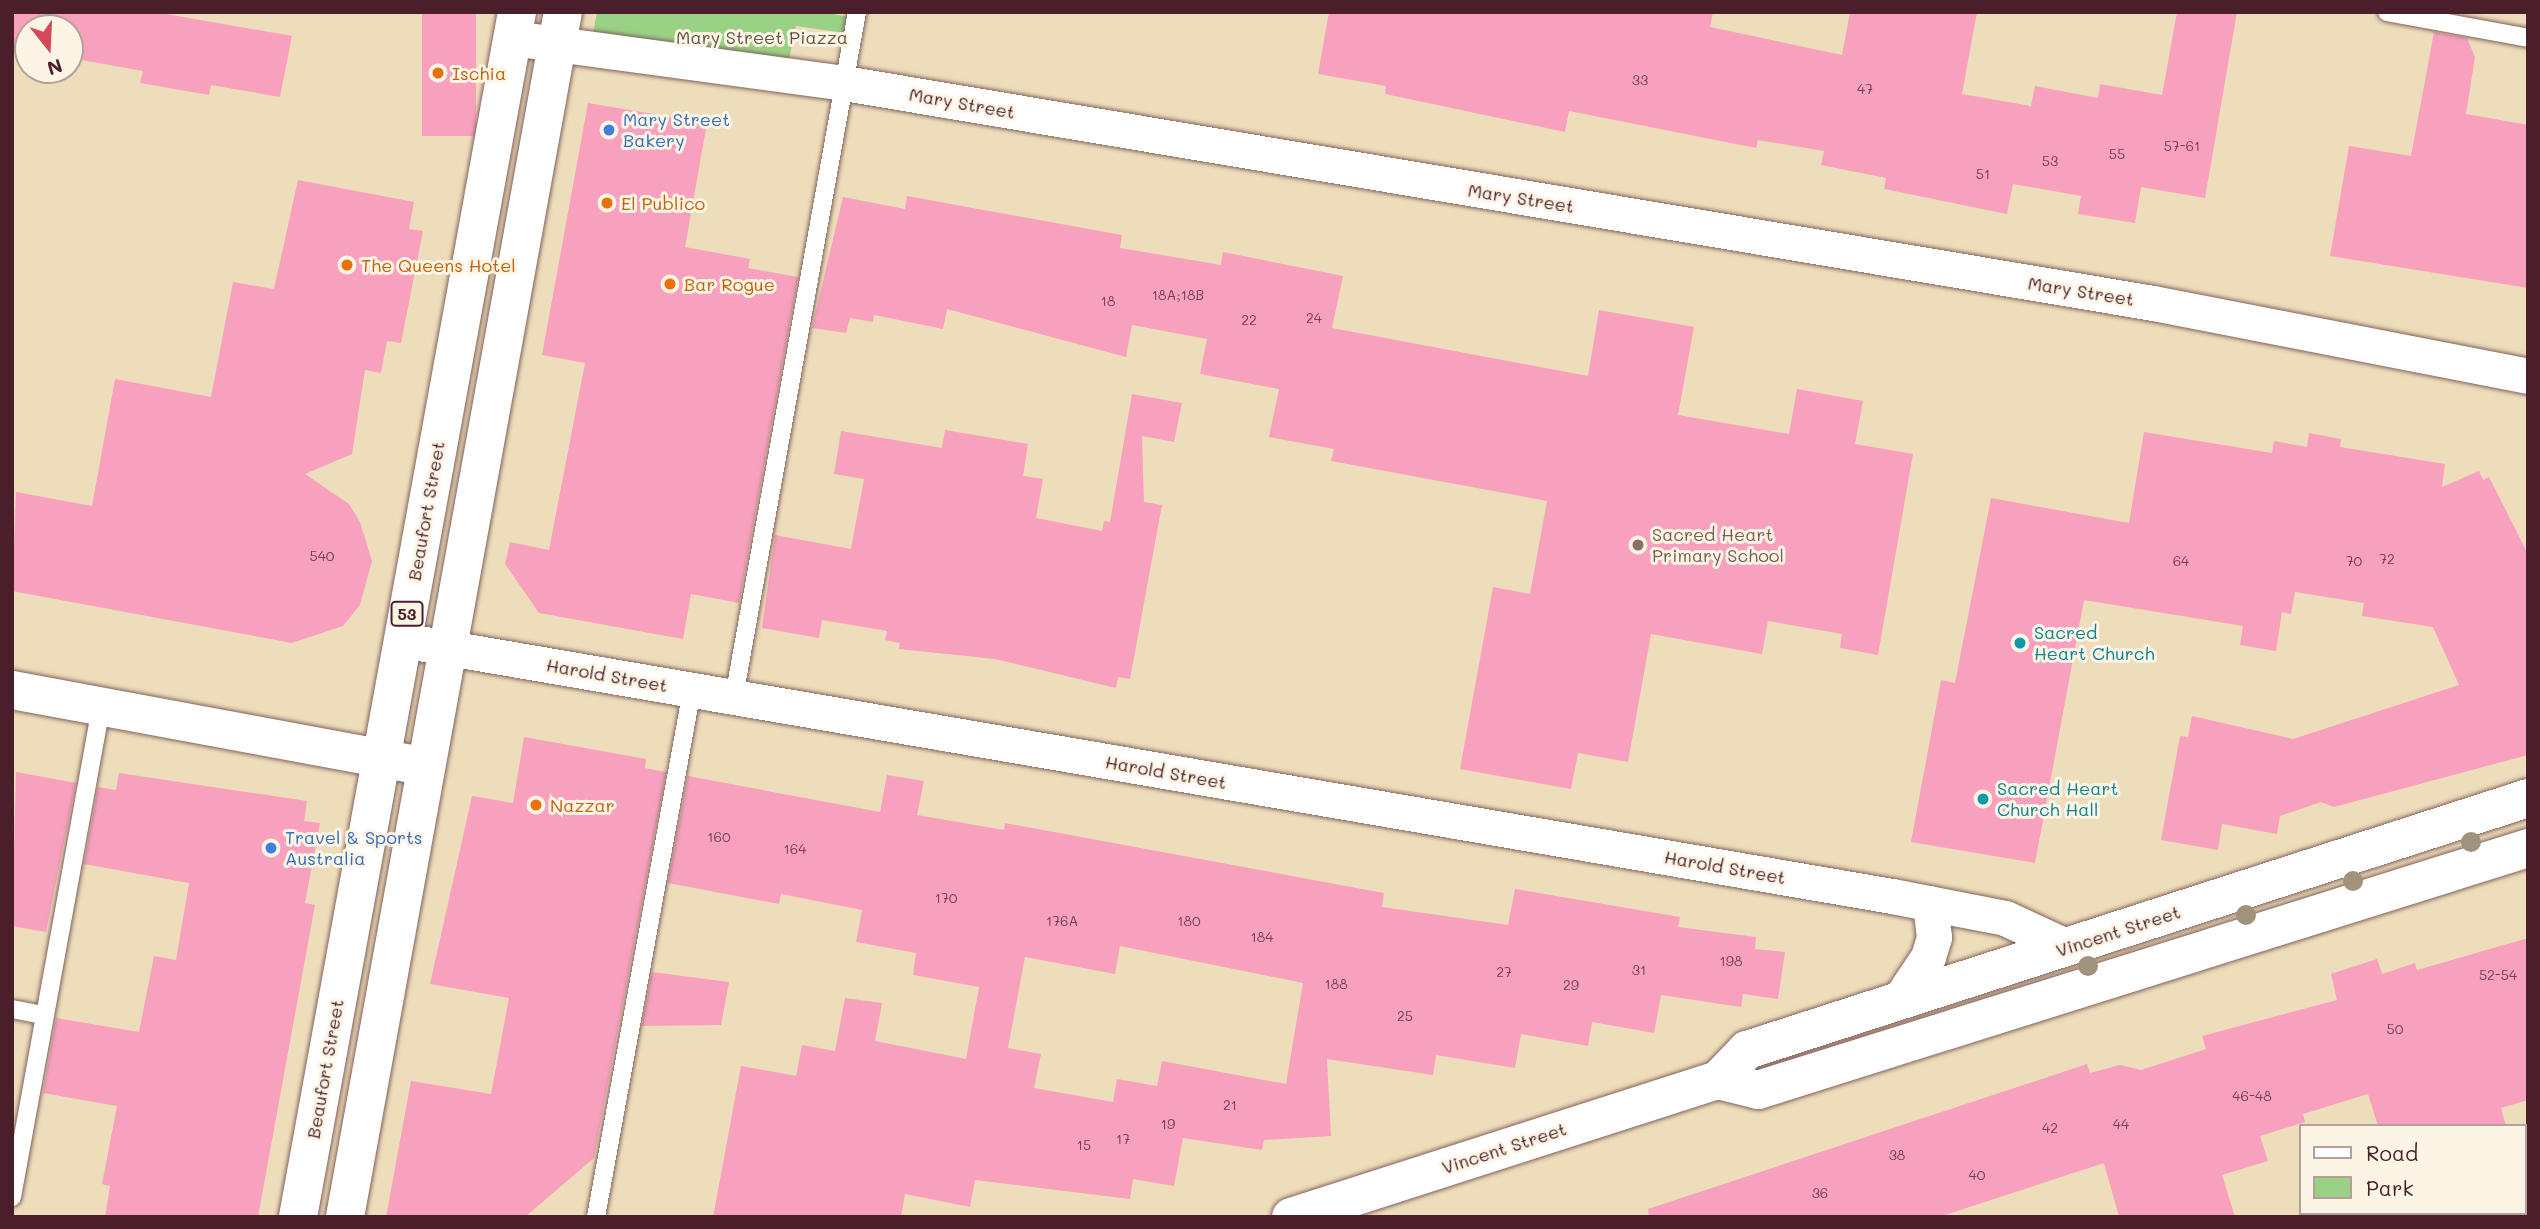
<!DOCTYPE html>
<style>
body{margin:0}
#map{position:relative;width:2540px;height:1229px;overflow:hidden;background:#edb;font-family:Mali,sans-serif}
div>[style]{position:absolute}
.green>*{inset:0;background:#9ad285}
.building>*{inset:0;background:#f7a1be;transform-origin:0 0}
.roads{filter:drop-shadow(0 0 2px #83625d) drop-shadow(0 0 2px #83625d)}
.lane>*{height:18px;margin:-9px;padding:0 9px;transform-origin:9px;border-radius:9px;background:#fff}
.street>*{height:35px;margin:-17.5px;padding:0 17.5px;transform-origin:17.5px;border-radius:17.5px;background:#fff}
.secondary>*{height:38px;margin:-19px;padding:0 19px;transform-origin:19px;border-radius:19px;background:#fff}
.primary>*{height:38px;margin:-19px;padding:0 19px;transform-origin:19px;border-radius:19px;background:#fff}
.trees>*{width:20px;height:20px;margin:-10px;border-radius:50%;background:#a1927b}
.dots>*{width:19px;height:19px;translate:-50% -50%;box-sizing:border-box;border:4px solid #fcf5e5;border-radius:50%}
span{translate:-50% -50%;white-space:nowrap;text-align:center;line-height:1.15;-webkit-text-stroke:6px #fcf5e5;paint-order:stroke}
.number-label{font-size:14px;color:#754050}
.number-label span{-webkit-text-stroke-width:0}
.shield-label span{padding:2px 5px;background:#fcf5e5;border:2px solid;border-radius:5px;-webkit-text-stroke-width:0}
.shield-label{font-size:16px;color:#4a1f2b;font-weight:700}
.park-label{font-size:18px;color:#625546}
.food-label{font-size:18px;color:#c56008}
.left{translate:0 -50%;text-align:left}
.street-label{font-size:18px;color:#4a1f2b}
.shop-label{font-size:18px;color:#366cbe}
.education-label{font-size:18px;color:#785e54}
.culture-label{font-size:18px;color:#0d838f}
.frame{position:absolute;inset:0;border:14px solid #4a1f2b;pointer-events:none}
.legend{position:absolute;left:2299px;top:1124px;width:228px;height:91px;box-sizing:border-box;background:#fcf5e5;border:2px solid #b59f9b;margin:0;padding:9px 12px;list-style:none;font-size:21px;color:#4a1f2b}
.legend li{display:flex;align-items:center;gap:14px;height:35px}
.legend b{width:35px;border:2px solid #b59f9b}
.north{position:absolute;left:14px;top:14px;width:70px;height:70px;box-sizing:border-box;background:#fcf5e5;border:2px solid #b59f9b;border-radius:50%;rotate:162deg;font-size:19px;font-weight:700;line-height:28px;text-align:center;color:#4a1f2b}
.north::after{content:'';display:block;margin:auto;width:24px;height:32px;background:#d1495b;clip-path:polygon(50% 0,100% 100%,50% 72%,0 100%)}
</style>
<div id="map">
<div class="green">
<div style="clip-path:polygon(597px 12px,823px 12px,848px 17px,845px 33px,796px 26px,788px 65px,592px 39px)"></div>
</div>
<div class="building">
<div style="clip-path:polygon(12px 12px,155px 12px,292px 36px,280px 97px,211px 85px,209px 95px,140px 83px,143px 71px,70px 58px,70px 28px,28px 28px,28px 50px,12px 48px)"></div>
<div style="left:422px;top:12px;width:54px;height:124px"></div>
<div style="clip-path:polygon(1329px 12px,1713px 12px,1710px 27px,1842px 55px,1850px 12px,1977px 12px,1962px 94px,2031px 106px,2035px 86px,2098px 98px,2100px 84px,2162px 95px,2177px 12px,2237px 12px,2205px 198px,2141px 187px,2135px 223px,2078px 214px,2081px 196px,2013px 184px,2007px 214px,1884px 189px,1886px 178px,1821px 165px,1824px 151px,1758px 140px,1756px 148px,1569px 111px,1565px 132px,1385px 94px,1386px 86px,1318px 74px)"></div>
<div style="clip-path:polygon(2434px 32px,2467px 38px,2475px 57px,2466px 114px,2528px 125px,2528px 288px,2330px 256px,2349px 146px,2411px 156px)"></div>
<div style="clip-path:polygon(588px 103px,707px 123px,685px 247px,750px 259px,748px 268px,798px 277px,739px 603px,691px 594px,683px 639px,539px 613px,505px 564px,510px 542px,549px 550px,585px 363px,542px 355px)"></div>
<div style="clip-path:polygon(298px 180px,414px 202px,409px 229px,423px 231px,401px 343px,387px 341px,381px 373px,365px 370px,352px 454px,305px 474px,349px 504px,360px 522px,372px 561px,360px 605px,343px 626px,292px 643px,12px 591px,16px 492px,92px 506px,115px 379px,211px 397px,233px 282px,274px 289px)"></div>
<div style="clip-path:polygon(907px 196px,1122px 235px,1120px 248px,1221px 265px,1223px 252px,1343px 276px,1332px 328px,1588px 376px,1599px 310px,1694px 327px,1678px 415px,1789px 434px,1797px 389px,1863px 401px,1855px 444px,1913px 454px,1878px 655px,1840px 648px,1842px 634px,1768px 621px,1762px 654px,1651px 634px,1628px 762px,1578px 753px,1571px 789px,1460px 769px,1493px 587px,1530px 594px,1547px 501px,1331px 461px,1334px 449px,1269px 437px,1279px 389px,1200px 374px,1207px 339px,1132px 325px,1126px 357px,947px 309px,943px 329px,874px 315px,873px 322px,850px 318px,846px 333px,812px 328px,843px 197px,905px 209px)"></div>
<div style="clip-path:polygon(1132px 394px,1182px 403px,1174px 442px,1142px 436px,1144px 502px,1162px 505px,1130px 679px,1118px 677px,1116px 688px,995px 659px,899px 649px,900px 643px,885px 640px,887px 631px,822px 620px,819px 638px,762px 628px,775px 535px,851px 549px,864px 479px,834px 474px,841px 431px,942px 448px,945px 430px,1028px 444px,1023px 476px,1043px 479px,1036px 518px,1102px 531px,1104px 521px,1110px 522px)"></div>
<div style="clip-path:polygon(2144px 432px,2272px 453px,2274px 441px,2307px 447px,2309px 433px,2341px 439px,2340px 447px,2445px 464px,2442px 487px,2479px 471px,2483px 480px,2489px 477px,2528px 554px,2528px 755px,2334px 807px,2321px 802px,2280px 816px,2277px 834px,2222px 824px,2218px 850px,2161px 840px,2180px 736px,2188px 737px,2192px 716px,2293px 739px,2459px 685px,2433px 627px,2362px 616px,2364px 603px,2295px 592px,2291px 614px,2282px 612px,2276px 651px,2240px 645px,2243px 626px,2084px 600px,2035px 863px,1911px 842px,1941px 680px,1955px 683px,1991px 498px,2129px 523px)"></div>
<div style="clip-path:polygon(524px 737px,646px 759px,645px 768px,666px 772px,594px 1158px,525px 1217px,386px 1217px,411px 1081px,491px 1094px,509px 998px,430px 984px,472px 796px,513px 803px)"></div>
<div style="clip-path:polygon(16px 772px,76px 783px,46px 932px,12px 926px)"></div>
<div style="clip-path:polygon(119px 773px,307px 801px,304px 821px,320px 823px,305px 903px,315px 905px,258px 1217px,105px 1217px,110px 1186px,102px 1184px,117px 1106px,43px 1093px,56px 1018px,139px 1032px,154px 956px,176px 960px,189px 883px,84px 864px,98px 787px,116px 790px)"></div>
<div style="clip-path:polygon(evenodd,887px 775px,924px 781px,917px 815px,1004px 830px,1005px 823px,1384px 893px,1382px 907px,1508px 925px,1515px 889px,1680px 917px,1678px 927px,1756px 937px,1755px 949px,1785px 952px,1778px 999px,1743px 994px,1741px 1007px,1661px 995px,1654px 1033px,1592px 1022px,1588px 1046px,1521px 1034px,1515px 1068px,1436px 1055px,1433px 1075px,1327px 1059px,1331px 1136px,1264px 1140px,1262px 1150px,1183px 1138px,1174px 1186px,1133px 1179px,1130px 1199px,975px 1180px,970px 1207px,905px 1194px,901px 1217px,713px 1217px,741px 1066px,796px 1076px,802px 1045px,835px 1051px,845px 998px,882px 1003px,875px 1041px,966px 1059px,979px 987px,913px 975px,916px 953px,856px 942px,862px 910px,781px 894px,779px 904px,668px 883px,688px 776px,880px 812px,887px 775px,1120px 946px,1303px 983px,1286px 1084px,1162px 1061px,1157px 1086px,1117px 1079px,1113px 1102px,1034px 1088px,1041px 1054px,1008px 1048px,1025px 957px,1115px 974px,1120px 946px)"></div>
<div style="clip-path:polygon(2528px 938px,2528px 1100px,2501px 1108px,2506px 1126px,2378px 1126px,2368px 1094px,2303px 1114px,2305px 1122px,2260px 1136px,2268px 1161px,2222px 1175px,2235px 1217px,2119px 1217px,2104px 1163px,1939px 1217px,1649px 1217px,1648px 1209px,2087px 1064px,2090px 1073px,2120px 1065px,2141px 1070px,2206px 1049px,2202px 1036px,2337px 1000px,2331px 974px,2377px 959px,2382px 974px,2415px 963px,2417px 970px)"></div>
<div style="clip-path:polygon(652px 972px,729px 982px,721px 1025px,642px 1026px)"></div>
</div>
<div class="roads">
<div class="lane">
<div style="left:2387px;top:12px;width:143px;rotate:10.4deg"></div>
<div style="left:734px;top:697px;width:696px;rotate:-79.82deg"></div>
<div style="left:12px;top:1009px;width:33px;rotate:11deg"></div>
<div style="left:2524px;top:1168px;width:4px;rotate:-27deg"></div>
<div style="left:12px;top:1197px;width:498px;rotate:-79.7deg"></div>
<div style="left:596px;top:1217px;width:536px;rotate:-79.68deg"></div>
<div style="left:2369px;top:1217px;width:12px;rotate:-20deg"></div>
</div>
<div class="street">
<div style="left:512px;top:38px;width:335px;rotate:7.7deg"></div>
<div style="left:844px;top:83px;width:1327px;rotate:9.54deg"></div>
<div style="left:2153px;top:303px;width:382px;rotate:11deg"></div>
<div style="left:402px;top:640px;width:1512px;rotate:9.75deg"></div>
<div style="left:1892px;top:896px;width:115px;rotate:11deg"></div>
<div style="left:2005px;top:918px;width:69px;rotate:24.7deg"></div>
<div style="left:1899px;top:1000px;width:52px;rotate:-56deg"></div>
<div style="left:1928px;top:957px;width:21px;rotate:-73deg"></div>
<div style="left:1934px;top:937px;width:34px;rotate:-97deg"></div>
</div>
<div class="secondary">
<div style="left:12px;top:690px;width:421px;rotate:10.5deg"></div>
</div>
<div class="primary">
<div style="left:1718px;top:1080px;width:41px;rotate:14deg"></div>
<div style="left:1758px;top:1090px;width:807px;rotate:-17.45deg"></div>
<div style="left:298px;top:1217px;width:1225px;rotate:-79.7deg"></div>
<div style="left:345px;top:1217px;width:1225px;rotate:-79.75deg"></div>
<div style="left:1291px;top:1217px;width:448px;rotate:-17.8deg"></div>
<div style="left:1718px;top:1080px;width:42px;rotate:-46deg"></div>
<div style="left:1747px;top:1050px;width:821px;rotate:-17.88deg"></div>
</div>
</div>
<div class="trees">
<div style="left:2471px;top:842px"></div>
<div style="left:2353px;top:881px"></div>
<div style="left:2246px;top:915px"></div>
<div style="left:2088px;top:966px"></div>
</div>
<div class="dots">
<div style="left:438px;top:73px;background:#e8710a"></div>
<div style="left:609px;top:130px;background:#3f7fe0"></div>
<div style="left:607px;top:203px;background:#e8710a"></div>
<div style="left:347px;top:265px;background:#e8710a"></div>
<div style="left:670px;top:284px;background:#e8710a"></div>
<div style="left:1638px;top:545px;background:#8d6e63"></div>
<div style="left:2020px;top:643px;background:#0f9aa8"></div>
<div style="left:1983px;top:799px;background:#0f9aa8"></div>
<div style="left:536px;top:805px;background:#e8710a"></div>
<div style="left:271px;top:848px;background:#3f7fe0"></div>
</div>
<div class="number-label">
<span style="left:1640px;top:80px">33</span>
<span style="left:1865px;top:89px">47</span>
<span style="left:2182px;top:146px">57-61</span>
<span style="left:2117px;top:154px">55</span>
<span style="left:2050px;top:161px">53</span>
<span style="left:1983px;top:174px">51</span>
<span style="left:1178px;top:295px">18A;18B</span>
<span style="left:1108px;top:301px">18</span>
<span style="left:1314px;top:318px">24</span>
<span style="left:1249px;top:320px">22</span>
<span style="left:322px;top:556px">540</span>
<span style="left:2387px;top:559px">72</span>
<span style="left:2181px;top:561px">64</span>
<span style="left:2354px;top:561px">70</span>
<span style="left:719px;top:837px">160</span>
<span style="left:795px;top:849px">164</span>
<span style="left:946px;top:898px">170</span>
<span style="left:1062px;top:921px">176A</span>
<span style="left:1189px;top:921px">180</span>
<span style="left:1262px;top:937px">184</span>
<span style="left:1731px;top:961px">198</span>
<span style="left:1639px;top:970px">31</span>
<span style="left:1504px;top:972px">27</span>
<span style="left:2498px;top:975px">52-54</span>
<span style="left:1336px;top:984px">188</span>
<span style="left:1571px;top:985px">29</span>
<span style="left:1405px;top:1016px">25</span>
<span style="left:2395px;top:1029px">50</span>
<span style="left:2252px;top:1096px">46-48</span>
<span style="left:1230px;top:1105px">21</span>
<span style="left:1168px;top:1124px">19</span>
<span style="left:2121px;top:1124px">44</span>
<span style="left:2050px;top:1128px">42</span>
<span style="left:1123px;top:1139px">17</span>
<span style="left:1084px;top:1145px">15</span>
<span style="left:1897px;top:1155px">38</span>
<span style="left:1977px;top:1175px">40</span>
<span style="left:1820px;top:1193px">36</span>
</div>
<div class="shield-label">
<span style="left:407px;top:614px">53</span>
</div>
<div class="park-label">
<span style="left:762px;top:37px">Mary Street Piazza</span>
</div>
<div class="food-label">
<span class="left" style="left:452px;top:73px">Ischia</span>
<span class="left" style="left:621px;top:203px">El Publico</span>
<span class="left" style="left:361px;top:265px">The Queens Hotel</span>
<span class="left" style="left:684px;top:284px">Bar Rogue</span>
<span class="left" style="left:550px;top:805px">Nazzar</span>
</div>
<div class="street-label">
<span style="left:962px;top:103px;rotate:10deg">Mary Street</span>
<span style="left:1521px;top:198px;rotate:9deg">Mary Street</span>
<span style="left:2081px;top:291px;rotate:9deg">Mary Street</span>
<span style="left:426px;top:511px;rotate:-80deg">Beaufort Street</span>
<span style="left:607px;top:675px;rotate:10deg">Harold Street</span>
<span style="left:1166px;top:772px;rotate:10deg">Harold Street</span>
<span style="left:1725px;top:867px;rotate:10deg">Harold Street</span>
<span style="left:2118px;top:931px;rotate:-18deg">Vincent Street</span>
<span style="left:325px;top:1069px;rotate:-80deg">Beaufort Street</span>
<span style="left:1504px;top:1148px;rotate:-18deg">Vincent Street</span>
</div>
<div class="shop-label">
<span class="left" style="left:623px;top:130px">Mary Street<br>Bakery</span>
<span class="left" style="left:285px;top:848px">Travel &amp; Sports<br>Australia</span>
</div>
<div class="education-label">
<span class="left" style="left:1652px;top:545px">Sacred Heart<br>Primary School</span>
</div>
<div class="culture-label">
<span class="left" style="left:2034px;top:643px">Sacred<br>Heart Church</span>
<span class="left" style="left:1997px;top:799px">Sacred Heart<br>Church Hall</span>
</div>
<div class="frame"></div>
<ul class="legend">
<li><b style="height:9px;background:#fff"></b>Road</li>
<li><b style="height:19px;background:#9ad285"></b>Park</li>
</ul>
<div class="north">N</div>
</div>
